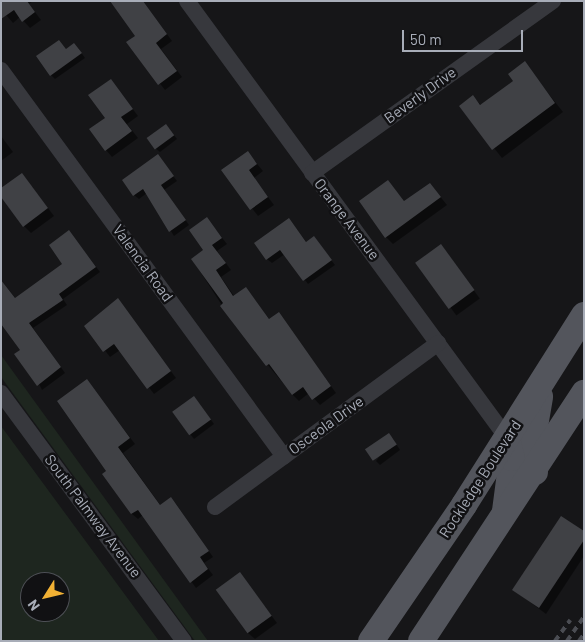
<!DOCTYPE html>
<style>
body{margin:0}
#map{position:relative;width:585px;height:642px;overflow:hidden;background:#161618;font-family:Barlow,sans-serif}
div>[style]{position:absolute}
.green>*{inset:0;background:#1e261f}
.shadow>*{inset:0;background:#0007;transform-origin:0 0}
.building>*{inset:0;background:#404145;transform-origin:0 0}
.street>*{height:16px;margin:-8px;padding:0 8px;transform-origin:8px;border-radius:8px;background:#37383d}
.primary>*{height:26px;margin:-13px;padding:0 13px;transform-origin:13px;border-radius:13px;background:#53555c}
.rail>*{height:4px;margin-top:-2px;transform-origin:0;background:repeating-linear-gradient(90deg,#4a4c52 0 6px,transparent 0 11px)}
span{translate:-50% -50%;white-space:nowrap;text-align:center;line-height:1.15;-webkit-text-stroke:5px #111113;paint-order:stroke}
.street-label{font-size:15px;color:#a8adb8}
.frame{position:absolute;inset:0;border:2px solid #a8adb8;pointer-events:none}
.north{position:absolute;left:20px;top:572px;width:50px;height:50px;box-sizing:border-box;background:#111113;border:1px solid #4d4f55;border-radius:50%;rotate:234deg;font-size:14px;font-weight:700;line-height:20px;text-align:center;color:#a8adb8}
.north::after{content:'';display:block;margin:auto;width:18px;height:22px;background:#f2b134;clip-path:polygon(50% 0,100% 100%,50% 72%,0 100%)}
.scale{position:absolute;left:402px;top:30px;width:121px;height:22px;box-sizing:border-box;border:2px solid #a8adb8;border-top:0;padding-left:6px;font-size:15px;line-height:18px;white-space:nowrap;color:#a8adb8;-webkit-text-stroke:4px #111113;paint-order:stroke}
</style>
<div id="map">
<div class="green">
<div style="clip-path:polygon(1px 355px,208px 641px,195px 641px,1px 377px)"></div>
<div style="clip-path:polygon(evenodd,1px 426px,159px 641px,1px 641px,1px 426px,30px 582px,60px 582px,60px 612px,30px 612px,30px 582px)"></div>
</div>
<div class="shadow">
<div style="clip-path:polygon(1px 1px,33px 1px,29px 4px,41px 20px,30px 28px,20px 17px,13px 23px,1px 9px)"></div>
<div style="clip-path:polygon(143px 1px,172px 41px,161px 49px,182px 77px,165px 90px,128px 43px,137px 36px)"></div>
<div style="clip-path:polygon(59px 41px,67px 50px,78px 48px,85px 58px,55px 79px,51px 75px)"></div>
<div style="clip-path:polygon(524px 63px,563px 112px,502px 158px,460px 106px,473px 97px,481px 105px,514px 81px)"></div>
<div style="clip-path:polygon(111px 80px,138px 116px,127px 124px,138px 138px,112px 157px,106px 150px)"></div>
<div style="clip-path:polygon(166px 125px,177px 139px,160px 152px,155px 148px)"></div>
<div style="clip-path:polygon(1px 136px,13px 152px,1px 161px)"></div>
<div style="clip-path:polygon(248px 153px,263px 171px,254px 178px,274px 205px,258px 216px,223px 171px)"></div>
<div style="clip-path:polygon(158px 156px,177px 181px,164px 190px,189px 225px,174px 236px,147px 193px,139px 199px,134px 195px)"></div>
<div style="clip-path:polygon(22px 174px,54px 216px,31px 233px,24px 226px)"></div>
<div style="clip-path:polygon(388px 181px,405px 202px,430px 184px,447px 205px,393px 244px,386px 237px)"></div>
<div style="clip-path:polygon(207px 219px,227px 244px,217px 251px,231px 270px,221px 277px,234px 296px,246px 288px,270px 320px,279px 314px,336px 393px,320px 405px,309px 393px,299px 401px,293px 395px,236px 327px,192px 259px,205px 250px)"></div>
<div style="clip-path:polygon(293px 224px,307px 243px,314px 238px,335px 265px,308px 284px,285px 254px,272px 263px,267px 259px)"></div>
<div style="clip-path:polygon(69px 231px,100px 272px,63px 299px,67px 305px,33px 328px,65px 373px,42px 390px,22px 350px,1px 321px,1px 280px,16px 299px,64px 264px)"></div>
<div style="left:441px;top:245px;width:66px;height:29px;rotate:54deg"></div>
<div style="clip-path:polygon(118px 300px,176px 378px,154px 394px,120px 350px,110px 357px,86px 326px)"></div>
<div style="clip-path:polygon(87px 381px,135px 444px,123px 453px,161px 506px,171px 498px,176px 504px,213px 557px,204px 563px,213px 575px,196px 588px,143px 515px,138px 519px,132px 514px,104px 474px,108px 471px)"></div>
<div style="clip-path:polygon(198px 402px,214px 424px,194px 439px,174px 413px)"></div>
<div style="clip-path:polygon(393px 439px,400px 450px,380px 465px,376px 461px)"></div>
<div style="clip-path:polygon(584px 533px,584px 556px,546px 614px,514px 590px)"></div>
<div style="clip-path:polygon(240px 574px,277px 623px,255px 639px,248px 633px)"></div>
</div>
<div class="building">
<div style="clip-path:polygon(1px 1px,27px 1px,35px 12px,22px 22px,14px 10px,1px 19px)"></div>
<div style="clip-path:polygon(110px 1px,143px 1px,167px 34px,156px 43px,177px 71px,158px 85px,126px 42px,135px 36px)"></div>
<div style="clip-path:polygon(59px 40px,66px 49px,74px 43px,82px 53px,50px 76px,36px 56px)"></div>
<div style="clip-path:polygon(525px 61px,555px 103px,492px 150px,459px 106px,473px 95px,480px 105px,513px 81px,508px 74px)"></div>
<div style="clip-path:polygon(111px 79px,133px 109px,121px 117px,132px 131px,105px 151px,89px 129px,105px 118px,88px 95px)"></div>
<div style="left:166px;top:124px;width:14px;height:24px;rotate:54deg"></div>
<div style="clip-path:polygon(248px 151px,257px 164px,249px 170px,268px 197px,250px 210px,221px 170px)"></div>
<div style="clip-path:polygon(158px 154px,174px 176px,161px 185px,186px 220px,169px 232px,143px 189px,133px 196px,122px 180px)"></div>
<div style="clip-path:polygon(22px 173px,48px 208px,23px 227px,1px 197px,1px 188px)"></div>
<div style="clip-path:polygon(388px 180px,404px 201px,430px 183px,441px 197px,385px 238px,359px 201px)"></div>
<div style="clip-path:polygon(207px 217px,222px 238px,212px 245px,226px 263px,216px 270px,233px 296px,246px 287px,269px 319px,279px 312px,331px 386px,312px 400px,303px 387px,292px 395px,269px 364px,266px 366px,220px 306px,223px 303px,191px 259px,203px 250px,189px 230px)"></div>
<div style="clip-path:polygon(289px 218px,306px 242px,314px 236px,332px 260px,303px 281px,280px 250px,266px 260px,254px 243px)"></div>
<div style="clip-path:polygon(69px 230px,96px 267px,59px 294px,63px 300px,29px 323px,61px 367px,37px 386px,14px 354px,20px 350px,1px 324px,1px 280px,15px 298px,62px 264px,49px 245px)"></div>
<div style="left:441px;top:244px;width:57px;height:32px;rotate:54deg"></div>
<div style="clip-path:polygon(118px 298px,171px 371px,147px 389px,114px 344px,103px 352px,84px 326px)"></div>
<div style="clip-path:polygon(87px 379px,130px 438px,118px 447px,160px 505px,171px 497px,209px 551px,200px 557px,208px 569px,190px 583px,138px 510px,131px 514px,102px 474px,106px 471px,57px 401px)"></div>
<div style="left:194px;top:396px;width:29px;height:27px;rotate:54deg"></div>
<div style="left:389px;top:433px;width:14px;height:29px;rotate:56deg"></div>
<div style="clip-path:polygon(561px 516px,584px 531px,584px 540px,539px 608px,512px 590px)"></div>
<div style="left:240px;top:572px;width:54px;height:30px;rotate:54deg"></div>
</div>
<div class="street">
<div style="left:187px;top:1px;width:542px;rotate:53.79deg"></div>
<div style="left:1px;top:70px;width:479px;rotate:53.8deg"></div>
<div style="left:312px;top:173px;width:296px;rotate:-35.5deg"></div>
<div style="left:1px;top:393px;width:308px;rotate:53.6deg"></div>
<div style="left:215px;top:507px;width:277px;rotate:-36.3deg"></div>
</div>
<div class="primary">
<div style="left:535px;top:472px;width:28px;rotate:-96deg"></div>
<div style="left:532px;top:444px;width:48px;rotate:-80.3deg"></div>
<div style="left:505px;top:511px;width:53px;rotate:-82.5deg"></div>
<div style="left:512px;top:458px;width:21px;rotate:-104deg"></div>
<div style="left:371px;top:641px;width:165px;rotate:-55.6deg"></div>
<div style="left:464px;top:505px;width:225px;rotate:-57.7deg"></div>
<div style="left:421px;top:641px;width:297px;rotate:-56.7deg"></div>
</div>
<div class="rail">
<div style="left:555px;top:641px;width:26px;rotate:-54deg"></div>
<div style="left:567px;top:641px;width:29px;rotate:-55deg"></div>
<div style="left:579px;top:641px;width:9px;rotate:-54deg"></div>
</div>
<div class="street-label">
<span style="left:420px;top:95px;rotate:-36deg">Beverly Drive</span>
<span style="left:347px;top:219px;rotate:53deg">Orange Avenue</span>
<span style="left:143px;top:263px;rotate:54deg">Valencia Road</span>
<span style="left:326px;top:425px;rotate:-36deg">Osceola Drive</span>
<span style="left:480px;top:479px;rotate:-57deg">Rockledge Boulevard</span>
<span style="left:93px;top:516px;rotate:53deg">South Palmway Avenue</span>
</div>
<div class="frame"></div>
<div class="north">N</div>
<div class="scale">50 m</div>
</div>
